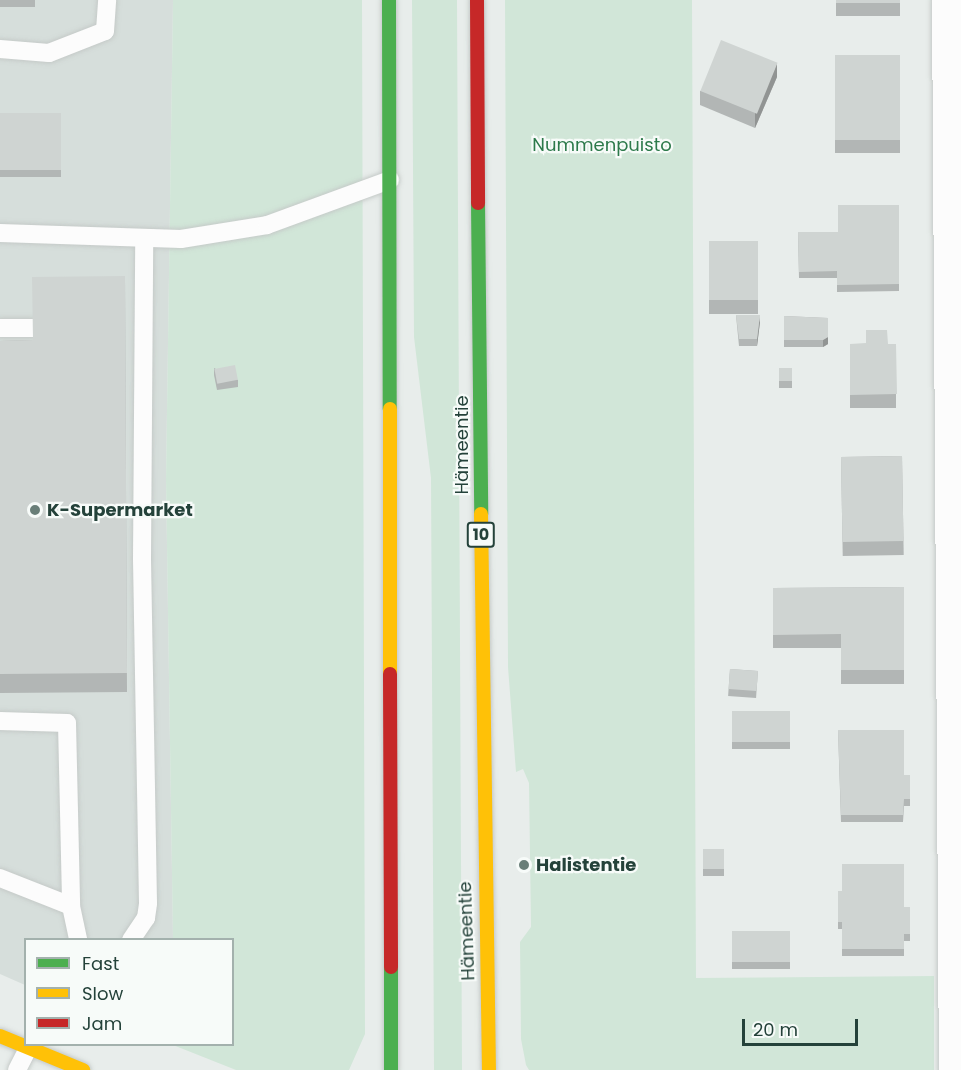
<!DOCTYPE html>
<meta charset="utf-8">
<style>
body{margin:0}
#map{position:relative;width:961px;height:1070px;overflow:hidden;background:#e8edeb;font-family:Poppins,sans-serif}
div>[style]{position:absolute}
.built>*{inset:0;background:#d6dedb}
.green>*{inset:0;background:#d1e6d8}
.roads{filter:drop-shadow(0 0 2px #c5cac8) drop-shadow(0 0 2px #c5cac8)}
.lane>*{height:18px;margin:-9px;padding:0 9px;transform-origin:9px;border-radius:9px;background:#fcfcfc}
.street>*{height:33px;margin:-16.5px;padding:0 16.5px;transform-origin:16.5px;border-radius:16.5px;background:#fcfcfc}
.fast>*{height:14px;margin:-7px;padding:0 7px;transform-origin:7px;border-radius:7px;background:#4caf50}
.slow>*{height:14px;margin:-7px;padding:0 7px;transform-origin:7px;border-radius:7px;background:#ffc107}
.jam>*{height:14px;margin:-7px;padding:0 7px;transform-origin:7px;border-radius:7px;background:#c62828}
.wall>*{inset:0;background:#b2b6b5;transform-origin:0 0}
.shaded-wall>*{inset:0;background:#919493}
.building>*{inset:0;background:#cfd4d2;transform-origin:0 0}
.dots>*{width:16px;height:16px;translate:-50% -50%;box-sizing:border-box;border:3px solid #f7fbf9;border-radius:50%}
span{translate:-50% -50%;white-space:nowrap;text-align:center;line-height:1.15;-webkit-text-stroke:4.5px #f7fbf9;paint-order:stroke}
.shield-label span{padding:2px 4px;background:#f7fbf9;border:2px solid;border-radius:4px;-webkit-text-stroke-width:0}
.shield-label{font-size:16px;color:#24423a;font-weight:700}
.park-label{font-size:18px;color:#2d7a4b}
.street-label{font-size:18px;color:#24423a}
.poi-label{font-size:18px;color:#24423a;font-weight:700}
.left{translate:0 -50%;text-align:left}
.legend{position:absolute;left:24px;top:938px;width:210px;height:108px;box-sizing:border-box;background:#f7fbf9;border:2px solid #a3b1ad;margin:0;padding:8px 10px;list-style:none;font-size:18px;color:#24423a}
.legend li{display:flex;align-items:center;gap:12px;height:30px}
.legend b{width:30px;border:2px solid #a3b1ad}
.scale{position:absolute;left:742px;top:1019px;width:116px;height:27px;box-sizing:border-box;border:3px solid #24423a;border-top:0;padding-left:8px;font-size:18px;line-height:21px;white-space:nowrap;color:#24423a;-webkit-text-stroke:4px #f7fbf9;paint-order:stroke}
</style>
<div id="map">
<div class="built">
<div style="clip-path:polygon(0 0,173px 0,166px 480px,173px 939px,26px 940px,25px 985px,0 974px)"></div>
</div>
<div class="green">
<div style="clip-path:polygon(173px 0,362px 0,365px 1034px,349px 1070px,236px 1070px,173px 1045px,232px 1044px,232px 940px,173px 940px,166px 480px)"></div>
<div style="clip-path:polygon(412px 0,457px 0,462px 1070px,434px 1070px,431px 478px,414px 337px)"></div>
<div style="clip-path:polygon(505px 0,692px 0,696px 978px,934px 976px,934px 1070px,529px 1070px,526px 1065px,521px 1039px,520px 942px,531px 927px,529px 783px,523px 769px,516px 772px,508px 667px)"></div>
</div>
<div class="roads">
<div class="lane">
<div style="left:0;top:49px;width:49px;rotate:4.7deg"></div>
<div style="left:49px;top:53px;width:60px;rotate:-21.4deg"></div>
<div style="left:105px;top:31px;width:31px;rotate:-86deg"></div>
<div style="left:0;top:233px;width:181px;rotate:1.9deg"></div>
<div style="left:181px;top:239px;width:87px;rotate:-9.2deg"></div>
<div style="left:267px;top:225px;width:131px;rotate:-20.1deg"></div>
<div style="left:0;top:328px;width:33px"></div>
<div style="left:0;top:721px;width:67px;rotate:1.7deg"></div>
<div style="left:67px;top:723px;width:183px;rotate:88.7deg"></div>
<div style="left:71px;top:906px;width:35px;rotate:78deg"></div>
<div style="left:0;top:878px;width:76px;rotate:21.5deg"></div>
<div style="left:131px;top:940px;width:27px;rotate:-56deg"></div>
<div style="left:146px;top:918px;width:15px;rotate:-82deg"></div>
<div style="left:148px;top:903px;width:344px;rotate:-91deg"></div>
<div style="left:142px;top:559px;width:318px;rotate:-89.6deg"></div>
<div style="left:17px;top:1070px;width:25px;rotate:-63deg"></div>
</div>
<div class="street">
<div style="left:948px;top:0;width:1070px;rotate:89.63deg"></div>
</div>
<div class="fast">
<div style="left:389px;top:0;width:409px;rotate:89.9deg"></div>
<div style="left:478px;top:203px;width:311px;rotate:89.4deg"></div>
<div style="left:391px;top:967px;width:103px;rotate:90deg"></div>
</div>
<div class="slow">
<div style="left:390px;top:409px;width:265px;rotate:90deg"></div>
<div style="left:481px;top:514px;width:556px;rotate:89.18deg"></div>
<div style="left:0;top:1036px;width:90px;rotate:22.3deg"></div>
</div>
<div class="jam">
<div style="left:477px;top:0;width:203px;rotate:89.7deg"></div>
<div style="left:390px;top:674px;width:293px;rotate:89.8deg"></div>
</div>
</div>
<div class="wall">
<div style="left:0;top:0;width:35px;height:7px"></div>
<div style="left:836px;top:0;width:64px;height:16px"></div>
<div style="left:835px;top:55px;width:65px;height:98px"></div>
<div style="clip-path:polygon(777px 77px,755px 128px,700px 105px,700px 91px)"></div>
<div style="left:0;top:113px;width:61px;height:64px"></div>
<div style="clip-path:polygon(899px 205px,899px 291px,837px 292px,837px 278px,799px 278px,798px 232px,838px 232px)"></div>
<div style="left:709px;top:241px;width:49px;height:73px"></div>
<div style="clip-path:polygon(125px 276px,127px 692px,0 693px,0 341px,33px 340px)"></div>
<div style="clip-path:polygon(736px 315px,760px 322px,757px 346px,739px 346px)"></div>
<div style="clip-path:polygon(784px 316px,828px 318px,828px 344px,823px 347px,784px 347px)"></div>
<div style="left:850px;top:344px;width:46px;height:64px"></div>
<div style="clip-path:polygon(214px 368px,238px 380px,238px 387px,217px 390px,214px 375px)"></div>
<div style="left:779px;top:368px;width:13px;height:20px"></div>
<div style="left:902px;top:456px;width:99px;height:61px;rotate:89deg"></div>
<div style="clip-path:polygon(904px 587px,904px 684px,841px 684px,841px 648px,773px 648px,773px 588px)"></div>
<div style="left:730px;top:669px;width:28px;height:27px;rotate:4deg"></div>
<div style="left:732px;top:711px;width:58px;height:38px"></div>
<div style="clip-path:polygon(838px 730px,904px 775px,910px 782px,910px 806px,904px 806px,903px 822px,841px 822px)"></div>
<div style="left:703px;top:849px;width:21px;height:27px"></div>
<div style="clip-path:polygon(838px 891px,904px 907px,910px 907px,910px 941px,904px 941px,904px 956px,842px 956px,842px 929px,838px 929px)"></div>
<div style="left:790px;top:931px;width:38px;height:58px;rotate:90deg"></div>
</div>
<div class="shaded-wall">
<div style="clip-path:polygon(777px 63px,777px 77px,755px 128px,755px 114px)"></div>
<div style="clip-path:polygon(760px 315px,760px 322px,757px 346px,757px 339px)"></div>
<div style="clip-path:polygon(828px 337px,828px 344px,823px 347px,823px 340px)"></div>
</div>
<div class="building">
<div style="left:836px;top:0;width:64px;height:3px"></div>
<div style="left:721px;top:40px;width:61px;height:55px;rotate:22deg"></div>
<div style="left:835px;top:55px;width:65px;height:85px"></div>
<div style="left:0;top:113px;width:61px;height:57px"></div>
<div style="clip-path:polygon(838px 205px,899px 205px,899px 284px,837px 285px,837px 271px,799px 272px,798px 232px,838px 232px)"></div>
<div style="left:709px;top:241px;width:49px;height:59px"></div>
<div style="clip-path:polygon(125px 276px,127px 673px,0 674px,0 341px,33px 340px,32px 277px)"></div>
<div style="clip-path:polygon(736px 315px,760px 315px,757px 339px,739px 339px)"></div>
<div style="clip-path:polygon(784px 316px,828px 318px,828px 337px,823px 340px,784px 340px)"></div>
<div style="clip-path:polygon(866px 330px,887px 330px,888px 344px,896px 344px,897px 394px,850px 395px,850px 344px,866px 343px)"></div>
<div style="left:235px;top:365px;width:15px;height:21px;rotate:79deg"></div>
<div style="left:779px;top:368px;width:13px;height:13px"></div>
<div style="left:902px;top:456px;width:85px;height:61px;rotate:89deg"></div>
<div style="clip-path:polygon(904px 587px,904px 670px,841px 670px,841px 634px,773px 635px,773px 588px)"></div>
<div style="left:730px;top:669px;width:28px;height:20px;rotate:4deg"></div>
<div style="left:732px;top:711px;width:58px;height:31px"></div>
<div style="clip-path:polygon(838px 730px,904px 730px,904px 775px,910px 775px,910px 799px,904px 799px,903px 815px,841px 815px)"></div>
<div style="left:703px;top:849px;width:21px;height:20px"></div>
<div style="clip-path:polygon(842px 864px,904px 864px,904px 907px,910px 907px,910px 934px,904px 934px,904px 949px,842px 949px,842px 922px,838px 922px,838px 891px,842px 891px)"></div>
<div style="left:790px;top:931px;width:31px;height:58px;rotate:90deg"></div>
</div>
<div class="dots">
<div style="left:35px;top:510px;background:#697e78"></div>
<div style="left:524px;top:865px;background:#697e78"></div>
</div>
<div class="shield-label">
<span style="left:481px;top:535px">10</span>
</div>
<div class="park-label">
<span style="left:602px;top:145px">Nummenpuisto</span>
</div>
<div class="street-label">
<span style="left:462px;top:445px;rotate:-90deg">Hämeentie</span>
<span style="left:467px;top:931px;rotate:-92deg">Hämeentie</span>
</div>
<div class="poi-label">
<span class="left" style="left:47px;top:510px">K-Supermarket</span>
<span class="left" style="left:536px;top:865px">Halistentie</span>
</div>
<ul class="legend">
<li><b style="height:8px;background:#4caf50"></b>Fast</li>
<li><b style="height:8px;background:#ffc107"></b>Slow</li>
<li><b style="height:8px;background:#c62828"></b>Jam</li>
</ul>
<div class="scale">20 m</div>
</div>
